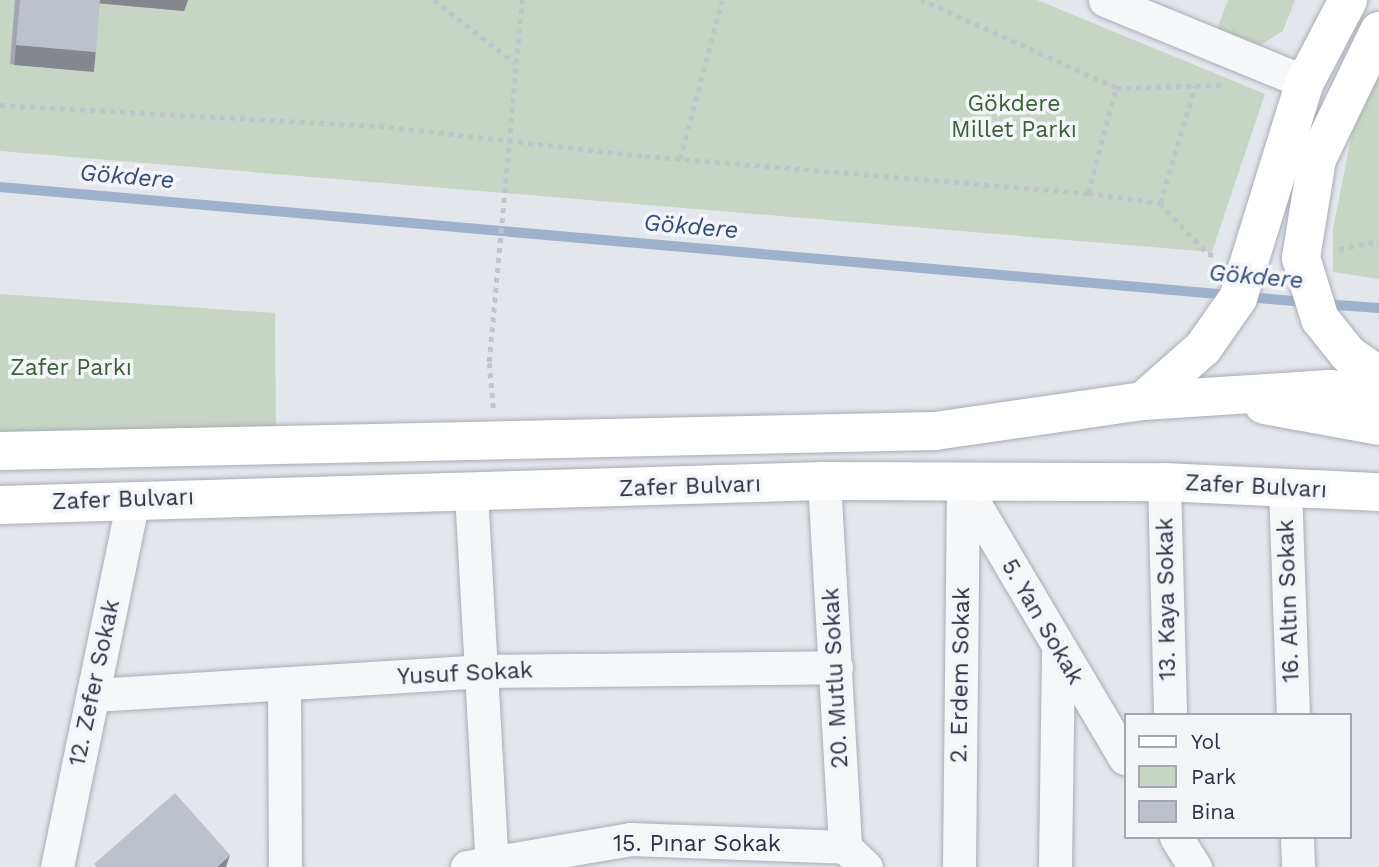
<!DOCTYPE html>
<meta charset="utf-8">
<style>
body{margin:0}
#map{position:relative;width:1379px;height:867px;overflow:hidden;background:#e3e6eb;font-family:"Work Sans",sans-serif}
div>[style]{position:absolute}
.green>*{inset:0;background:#c7d5c4}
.stream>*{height:10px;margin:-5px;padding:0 5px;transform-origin:5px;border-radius:5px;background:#9db1cc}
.path>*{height:4.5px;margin-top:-2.25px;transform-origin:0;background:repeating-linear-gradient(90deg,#c1c4ca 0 5px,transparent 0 10px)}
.roads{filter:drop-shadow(0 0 2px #a8acb6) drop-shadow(0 0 2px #a8acb6)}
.street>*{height:33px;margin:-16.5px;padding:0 16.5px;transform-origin:16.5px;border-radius:16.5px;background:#f6f7f9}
.secondary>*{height:38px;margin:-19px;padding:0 19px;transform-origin:19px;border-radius:19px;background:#fff}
.highway>*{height:38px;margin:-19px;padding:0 19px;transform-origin:19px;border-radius:19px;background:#fff}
.wall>*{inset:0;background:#a3a6af}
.shaded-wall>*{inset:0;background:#84878e;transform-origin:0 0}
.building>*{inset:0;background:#bdc1cb}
span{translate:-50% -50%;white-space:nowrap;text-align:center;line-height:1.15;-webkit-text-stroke:7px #f3f5f8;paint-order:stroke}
.park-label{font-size:23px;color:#3c6037}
.street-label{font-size:23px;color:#2a3244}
.water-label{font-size:24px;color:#334e79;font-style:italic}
.legend{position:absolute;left:1124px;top:713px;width:228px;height:126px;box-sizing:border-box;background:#f3f5f8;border:2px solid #a3a7b0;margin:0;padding:9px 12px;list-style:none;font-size:21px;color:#2a3244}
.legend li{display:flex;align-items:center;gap:14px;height:35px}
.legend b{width:35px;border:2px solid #a3a7b0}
</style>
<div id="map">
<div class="green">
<div style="clip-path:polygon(0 0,1037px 0,1265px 94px,1212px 252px,0 151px)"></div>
<div style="clip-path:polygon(1228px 0,1295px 0,1283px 31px,1250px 52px,1214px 37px)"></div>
<div style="clip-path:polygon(1379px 59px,1379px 279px,1333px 272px,1333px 229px,1358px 103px)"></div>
<div style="clip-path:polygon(0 294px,275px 313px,276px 433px,0 438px)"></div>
</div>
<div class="stream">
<div style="left:0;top:187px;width:1234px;rotate:5.02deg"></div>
<div style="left:1247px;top:297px;width:58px;rotate:4.9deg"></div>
<div style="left:1324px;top:304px;width:55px;rotate:4.2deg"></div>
</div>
<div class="path">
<div style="left:434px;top:0;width:103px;rotate:37.9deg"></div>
<div style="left:1116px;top:88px;width:107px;rotate:-1.6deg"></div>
<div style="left:0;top:105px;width:390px;rotate:3.2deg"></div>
<div style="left:389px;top:127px;width:258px;rotate:6.5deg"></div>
<div style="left:645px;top:156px;width:445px;rotate:4.8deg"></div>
<div style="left:1088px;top:193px;width:109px;rotate:-75.1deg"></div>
<div style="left:1116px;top:88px;width:214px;rotate:-155.7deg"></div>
<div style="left:680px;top:159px;width:164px;rotate:-75.2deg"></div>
<div style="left:1088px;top:193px;width:73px;rotate:7.9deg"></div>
<div style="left:1160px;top:203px;width:70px;rotate:46.7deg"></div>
<div style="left:1208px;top:254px;width:8px;rotate:7deg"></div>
<div style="left:1160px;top:203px;width:122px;rotate:-73.3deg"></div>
<div style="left:1339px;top:249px;width:41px;rotate:-11.3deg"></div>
<div style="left:493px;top:408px;width:46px;rotate:-95deg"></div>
<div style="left:489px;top:362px;width:364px;rotate:-84.8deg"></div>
</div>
<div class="roads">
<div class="street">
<div style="left:1105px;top:0;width:216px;rotate:22.3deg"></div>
<div style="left:824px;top:481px;width:367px;rotate:86.7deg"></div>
<div style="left:845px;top:847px;width:29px;rotate:44deg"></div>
<div style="left:1164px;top:482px;width:233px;rotate:88.5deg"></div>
<div style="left:964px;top:486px;width:316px;rotate:59.4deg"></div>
<div style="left:1285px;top:488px;width:227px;rotate:88deg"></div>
<div style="left:471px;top:493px;width:375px;rotate:86.8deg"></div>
<div style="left:284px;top:685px;width:182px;rotate:89.7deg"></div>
<div style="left:94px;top:695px;width:388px;rotate:-3.5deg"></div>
<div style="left:481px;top:671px;width:355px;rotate:-0.6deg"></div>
<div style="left:1176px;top:837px;width:36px;rotate:58deg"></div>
<div style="left:1297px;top:837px;width:30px;rotate:88deg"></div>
<div style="left:57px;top:867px;width:376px;rotate:-78.3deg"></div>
<div style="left:467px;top:867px;width:165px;rotate:-9.7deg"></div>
<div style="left:630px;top:839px;width:215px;rotate:2.1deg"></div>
<div style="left:959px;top:867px;width:383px;rotate:-89.4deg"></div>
<div style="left:1055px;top:867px;width:214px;rotate:-89.2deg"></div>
</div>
<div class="secondary">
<div style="left:1264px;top:405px;width:117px;rotate:10.3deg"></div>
<div style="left:0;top:451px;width:935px;rotate:-1.23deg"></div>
<div style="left:935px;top:431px;width:210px;rotate:-8.2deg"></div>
<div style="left:1143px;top:401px;width:187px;rotate:-3.7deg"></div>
<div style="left:1330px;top:389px;width:49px;rotate:4.7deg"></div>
<div style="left:0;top:505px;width:824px;rotate:-1.67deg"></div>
<div style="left:824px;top:481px;width:340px;rotate:0.2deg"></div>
<div style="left:1164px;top:482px;width:215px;rotate:2.7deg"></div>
</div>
<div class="highway">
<div style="left:1379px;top:31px;width:142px;rotate:115.8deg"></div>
<div style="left:1317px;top:159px;width:100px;rotate:99.2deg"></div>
<div style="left:1301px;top:258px;width:64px;rotate:72.7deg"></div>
<div style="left:1320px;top:319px;width:45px;rotate:51.3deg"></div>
<div style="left:1348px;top:354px;width:38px;rotate:35deg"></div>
<div style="left:1143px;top:401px;width:80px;rotate:-41.5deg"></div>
<div style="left:1203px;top:348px;width:61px;rotate:-55deg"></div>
<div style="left:1238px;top:298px;width:226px;rotate:-72.8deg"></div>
<div style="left:1305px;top:82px;width:93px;rotate:-62.3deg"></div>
</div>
</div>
<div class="wall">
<div style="clip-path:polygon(15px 0,188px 0,184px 11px,100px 3px,89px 71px,10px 64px)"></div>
</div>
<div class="shaded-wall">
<div style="clip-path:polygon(96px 0,188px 0,184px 11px,95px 3px)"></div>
<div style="left:16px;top:45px;width:80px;height:20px;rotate:5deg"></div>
<div style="clip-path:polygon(230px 855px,226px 867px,217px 867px)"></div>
</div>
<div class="building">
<div style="clip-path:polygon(20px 0,100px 0,96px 52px,16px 45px)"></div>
<div style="clip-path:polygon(175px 793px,230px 855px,217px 867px,97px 867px,94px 864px)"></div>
</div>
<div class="park-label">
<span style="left:1014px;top:117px">Gökdere<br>Millet Parkı</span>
<span style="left:71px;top:368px">Zafer Parkı</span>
</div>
<div class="street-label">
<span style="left:690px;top:487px;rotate:-2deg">Zafer Bulvarı</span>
<span style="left:1256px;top:487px;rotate:3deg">Zafer Bulvarı</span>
<span style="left:123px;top:500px;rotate:-2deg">Zafer Bulvarı</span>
<span style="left:1167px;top:599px;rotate:-91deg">13. Kaya Sokak</span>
<span style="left:1289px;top:601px;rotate:-92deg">16. Altın Sokak</span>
<span style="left:1042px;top:622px;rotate:60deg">5. Yan Sokak</span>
<span style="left:465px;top:674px;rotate:-3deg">Yusuf Sokak</span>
<span style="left:961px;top:675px;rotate:-89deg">2. Erdem Sokak</span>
<span style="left:836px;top:678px;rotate:-93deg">20. Mutlu Sokak</span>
<span style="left:95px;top:683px;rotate:-78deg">12. Zefer Sokak</span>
<span style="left:697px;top:844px">15. Pınar Sokak</span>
</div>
<div class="water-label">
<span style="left:127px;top:177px;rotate:5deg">Gökdere</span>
<span style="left:691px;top:227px;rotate:5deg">Gökdere</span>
<span style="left:1256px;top:277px;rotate:5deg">Gökdere</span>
</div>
<ul class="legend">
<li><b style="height:9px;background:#fff"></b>Yol</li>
<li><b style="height:19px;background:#c7d5c4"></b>Park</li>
<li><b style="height:19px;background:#bdc1cb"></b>Bina</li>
</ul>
</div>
